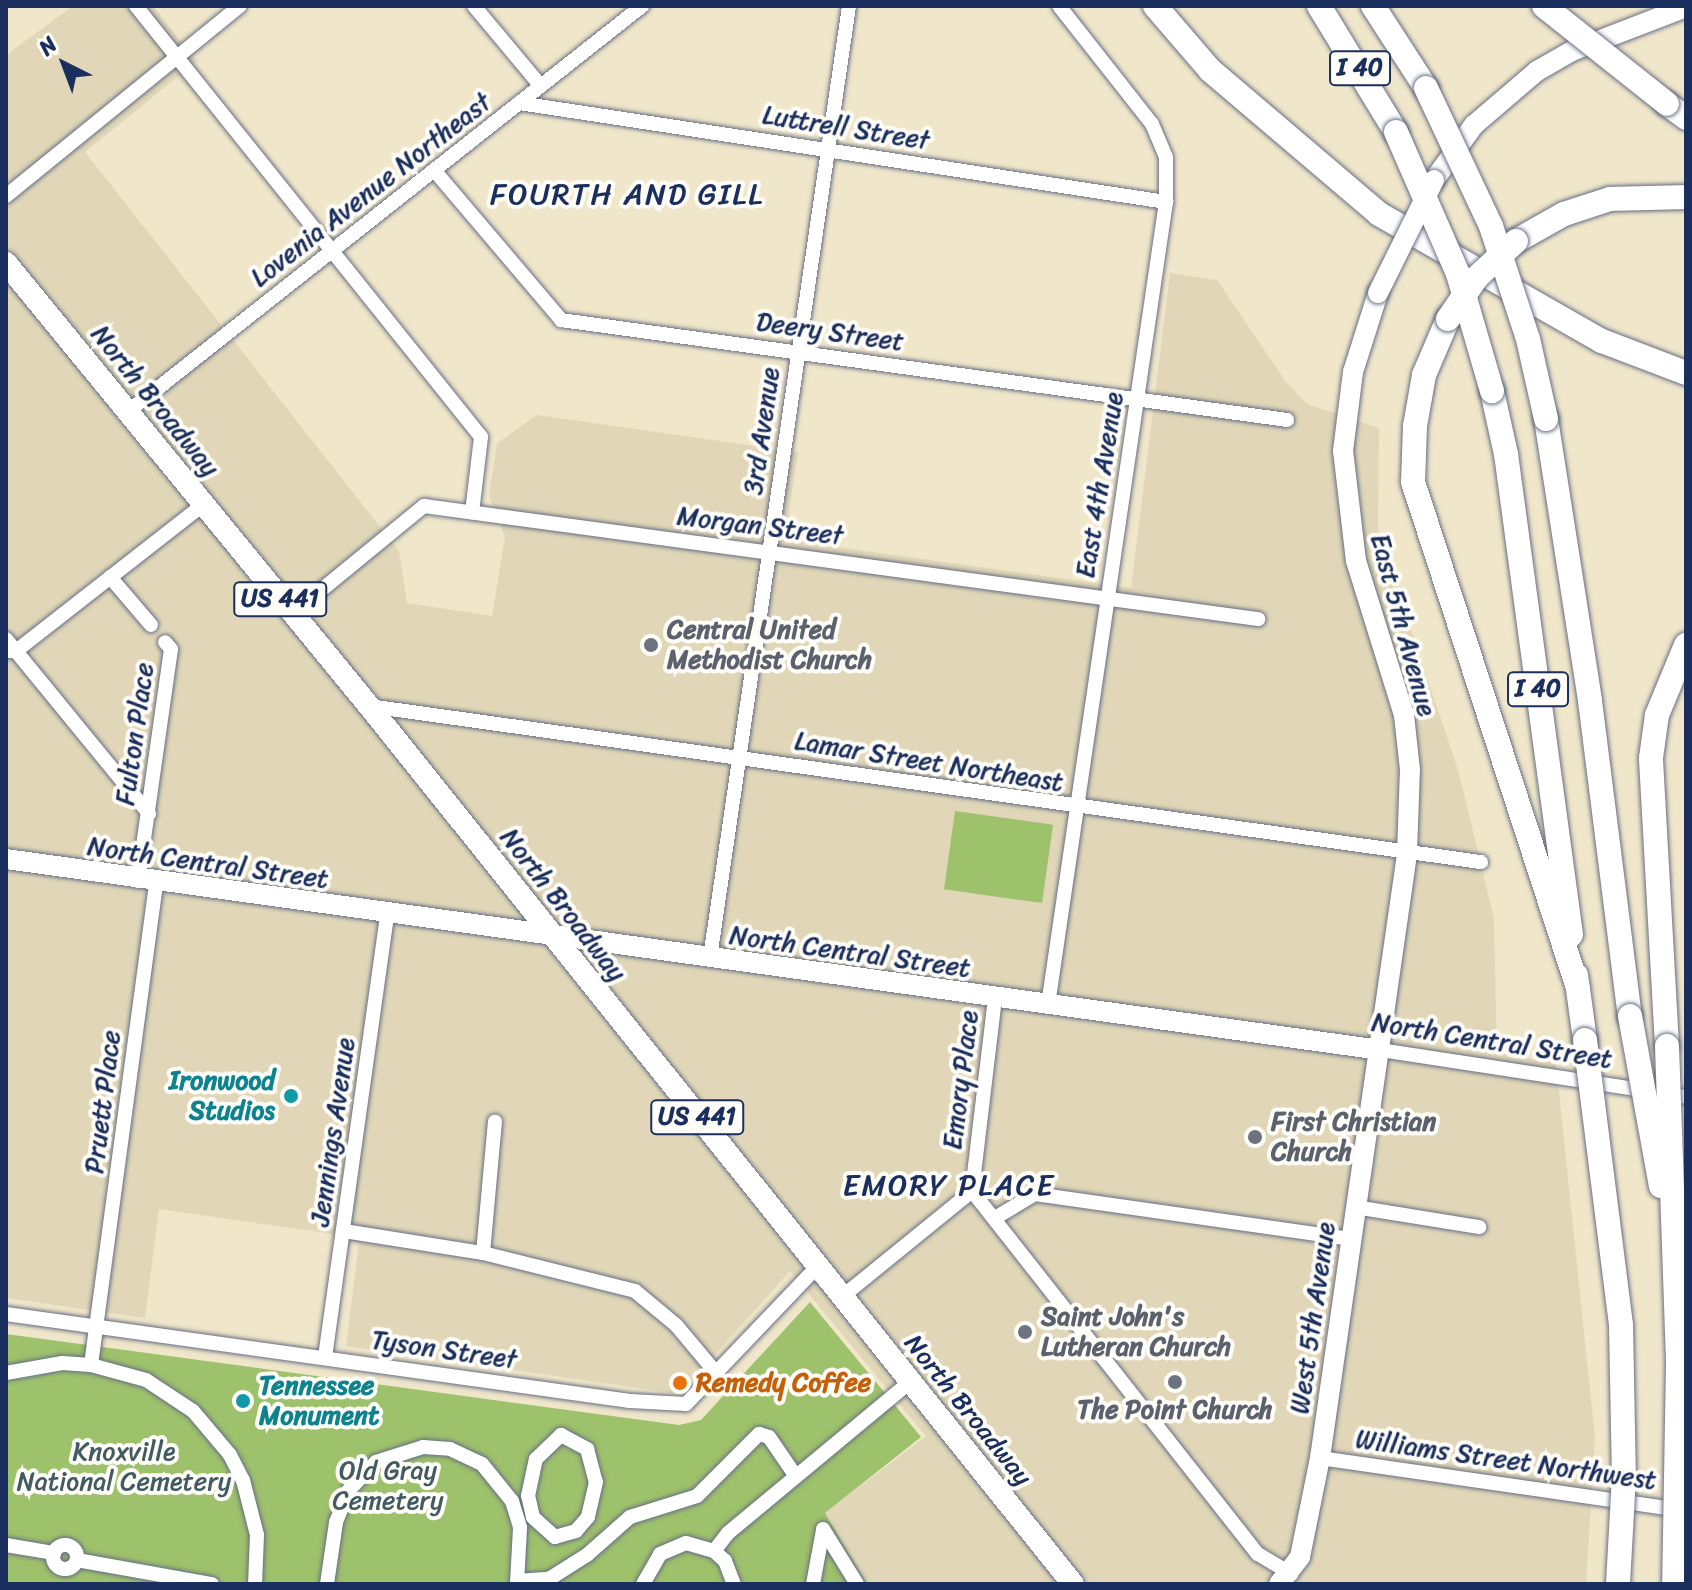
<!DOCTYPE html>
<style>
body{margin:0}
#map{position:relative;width:1692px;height:1590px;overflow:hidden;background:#f0e6ca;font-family:Sriracha,sans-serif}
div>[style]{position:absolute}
.built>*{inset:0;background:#e1d7b8}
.green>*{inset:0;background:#9ec16b;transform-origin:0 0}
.roads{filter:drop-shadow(0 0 2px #666f84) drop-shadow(0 0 2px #666f84)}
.street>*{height:14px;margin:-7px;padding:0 7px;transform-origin:7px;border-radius:7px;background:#fff}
.street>.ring{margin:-7px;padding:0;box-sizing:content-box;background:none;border:14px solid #fff;border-radius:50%}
.secondary>*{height:20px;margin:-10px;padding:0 10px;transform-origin:10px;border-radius:10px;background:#fff}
.primary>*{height:22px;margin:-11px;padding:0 11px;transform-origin:11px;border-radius:11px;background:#fff}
.highway>*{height:24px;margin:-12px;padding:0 12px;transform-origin:12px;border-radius:12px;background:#fff}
.bridges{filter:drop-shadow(0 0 2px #666f84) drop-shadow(0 0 2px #666f84)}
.secondary-bridge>*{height:20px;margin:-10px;padding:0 10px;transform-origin:10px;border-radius:10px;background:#fff}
.highway-bridge>*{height:24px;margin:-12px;padding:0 12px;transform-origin:12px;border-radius:12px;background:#fff}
.dots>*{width:22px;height:22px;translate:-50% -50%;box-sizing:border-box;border:4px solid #fdfcf7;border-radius:50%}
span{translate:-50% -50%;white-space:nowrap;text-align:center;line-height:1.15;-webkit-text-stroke:8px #fdfcf7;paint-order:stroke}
.shield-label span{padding:2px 6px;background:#fdfcf7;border:2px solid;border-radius:6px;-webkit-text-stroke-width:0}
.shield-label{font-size:24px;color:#1b2f5e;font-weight:700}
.street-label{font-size:26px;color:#1b2f5e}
.worship-label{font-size:26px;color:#5b616d;font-weight:700}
.left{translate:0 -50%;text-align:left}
.culture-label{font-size:26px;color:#0d838f;font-weight:700}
.right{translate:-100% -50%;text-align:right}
.food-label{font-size:26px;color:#c56008;font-weight:700}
.park-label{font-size:26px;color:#425b62}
.quarter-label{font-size:30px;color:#1b2f5e;letter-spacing:2px}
.frame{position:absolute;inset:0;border:8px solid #1b2f5e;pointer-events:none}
.north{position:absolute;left:24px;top:24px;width:80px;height:80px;-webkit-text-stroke:6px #fdfcf7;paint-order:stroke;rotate:318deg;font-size:22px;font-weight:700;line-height:32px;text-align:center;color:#1b2f5e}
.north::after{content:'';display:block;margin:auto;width:28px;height:36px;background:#1b2f5e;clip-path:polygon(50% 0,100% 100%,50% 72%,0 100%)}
</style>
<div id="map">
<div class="built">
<div style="clip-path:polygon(73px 6px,153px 6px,197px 61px,85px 152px,399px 551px,407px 603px,492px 616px,505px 537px,489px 496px,497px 443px,537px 415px,798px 452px,785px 540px,1131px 588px,1170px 273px,1217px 280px,1286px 382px,1307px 404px,1379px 428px,1378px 531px,1459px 773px,1494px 919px,1497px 1053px,1556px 1063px,1595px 1438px,1586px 1584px,867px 1584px,825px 1513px,926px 1436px,790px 1271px,685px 1388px,672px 1393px,346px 1346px,359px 1243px,326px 1233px,159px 1209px,145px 1318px,6px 1298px,6px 55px)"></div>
</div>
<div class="green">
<div style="left:955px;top:811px;width:99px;height:79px;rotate:8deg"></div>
<div style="clip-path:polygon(810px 1302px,921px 1437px,825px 1513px,867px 1584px,6px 1584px,6px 1334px,679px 1425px,701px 1420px)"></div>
</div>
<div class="roads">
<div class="street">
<div style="left:136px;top:6px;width:552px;rotate:51.32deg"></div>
<div style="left:481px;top:437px;width:76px;rotate:96.8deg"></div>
<div style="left:474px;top:6px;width:104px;rotate:50.1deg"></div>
<div style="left:519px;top:103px;width:655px;rotate:8.7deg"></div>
<div style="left:434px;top:170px;width:197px;rotate:49.7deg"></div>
<div style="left:561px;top:320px;width:733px;rotate:7.84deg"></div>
<div style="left:6px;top:196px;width:301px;rotate:-39.1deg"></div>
<div style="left:129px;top:411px;width:654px;rotate:-38.29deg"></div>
<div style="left:110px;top:577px;width:63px;rotate:49.5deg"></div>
<div style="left:292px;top:614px;width:171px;rotate:-39.3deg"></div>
<div style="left:424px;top:506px;width:842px;rotate:7.72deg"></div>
<div style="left:6px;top:639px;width:226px;rotate:50.7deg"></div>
<div style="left:6px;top:651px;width:10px"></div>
<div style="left:16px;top:651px;width:237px;rotate:-38deg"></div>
<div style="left:369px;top:706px;width:1123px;rotate:7.99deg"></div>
<div style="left:138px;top:881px;width:234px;rotate:-81.9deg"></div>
<div style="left:171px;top:649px;width:9px;rotate:-131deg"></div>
<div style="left:710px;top:958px;width:962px;rotate:-81.69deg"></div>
<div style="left:1048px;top:1005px;width:812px;rotate:-81.64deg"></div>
<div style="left:1166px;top:202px;width:45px;rotate:-90deg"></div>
<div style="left:1166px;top:157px;width:36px;rotate:-113deg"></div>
<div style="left:1152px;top:124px;width:150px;rotate:-128.2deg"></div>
<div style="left:1380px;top:1050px;width:310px;rotate:8.7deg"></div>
<div style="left:972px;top:1191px;width:462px;rotate:51.8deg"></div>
<div style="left:1258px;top:1554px;width:39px;rotate:31deg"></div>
<div style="left:1355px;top:1207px;width:126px;rotate:9.2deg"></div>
<div style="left:995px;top:1218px;width:47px;rotate:-31deg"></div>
<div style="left:1035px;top:1194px;width:320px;rotate:8.1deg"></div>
<div style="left:344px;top:1231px;width:141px;rotate:9deg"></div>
<div style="left:483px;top:1253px;width:157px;rotate:14deg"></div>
<div style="left:635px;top:1291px;width:53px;rotate:39.7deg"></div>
<div style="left:676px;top:1325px;width:64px;rotate:50.1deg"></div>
<div style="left:483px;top:1253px;width:132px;rotate:-84.8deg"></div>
<div style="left:843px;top:1296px;width:166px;rotate:-39.1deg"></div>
<div style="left:972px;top:1191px;width:193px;rotate:-83.2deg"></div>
<div style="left:6px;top:1314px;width:630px;rotate:7.94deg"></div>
<div style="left:630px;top:1401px;width:56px;rotate:3.1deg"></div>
<div style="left:686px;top:1404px;width:191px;rotate:-46.3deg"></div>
<div style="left:325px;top:1357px;width:447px;rotate:-82deg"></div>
<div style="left:91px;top:1365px;width:486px;rotate:-82.3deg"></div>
<div style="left:6px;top:1373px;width:57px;rotate:-10.1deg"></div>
<div style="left:62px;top:1363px;width:29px;rotate:4deg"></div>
<div style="left:91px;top:1365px;width:57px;rotate:15.3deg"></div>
<div style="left:146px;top:1380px;width:56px;rotate:33.4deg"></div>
<div style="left:193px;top:1411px;width:57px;rotate:49.9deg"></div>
<div style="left:230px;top:1455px;width:28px;rotate:63deg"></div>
<div style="left:243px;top:1480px;width:57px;rotate:75.7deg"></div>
<div style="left:257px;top:1535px;width:49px;rotate:92.3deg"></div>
<div style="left:561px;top:1435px;width:30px;rotate:28deg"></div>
<div style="left:587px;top:1449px;width:34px;rotate:75deg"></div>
<div style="left:596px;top:1482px;width:36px;rotate:103deg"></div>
<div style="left:588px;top:1517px;width:18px;rotate:131deg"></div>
<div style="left:576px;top:1531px;width:22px;rotate:164deg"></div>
<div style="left:555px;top:1537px;width:30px;rotate:-138deg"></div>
<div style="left:533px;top:1517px;width:22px;rotate:-103deg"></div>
<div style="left:528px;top:1496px;width:38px;rotate:-78deg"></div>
<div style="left:536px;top:1459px;width:35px;rotate:-44deg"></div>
<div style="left:1320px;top:1458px;width:366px;rotate:8.2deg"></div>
<div style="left:823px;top:1529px;width:65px;rotate:58.3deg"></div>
<div style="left:6px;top:1545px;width:49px;rotate:9.5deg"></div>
<div class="ring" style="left:53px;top:1545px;width:10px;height:10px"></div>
<div style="left:714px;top:1551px;width:23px;rotate:-52deg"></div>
<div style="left:728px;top:1533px;width:236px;rotate:-39.7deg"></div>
<div style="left:77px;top:1560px;width:137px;rotate:10.1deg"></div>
<div style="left:517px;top:1581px;width:32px;rotate:-4deg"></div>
<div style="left:549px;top:1579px;width:45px;rotate:-32.3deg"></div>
<div style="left:587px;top:1555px;width:57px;rotate:-41.5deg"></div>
<div style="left:630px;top:1517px;width:70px;rotate:-17.4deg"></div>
<div style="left:697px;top:1496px;width:88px;rotate:-45deg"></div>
<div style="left:759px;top:1434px;width:10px;rotate:17deg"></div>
<div style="left:769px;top:1437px;width:46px;rotate:55.6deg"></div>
<div style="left:327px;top:1584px;width:63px;rotate:-81.7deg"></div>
<div style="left:336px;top:1522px;width:35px;rotate:-68deg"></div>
<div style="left:349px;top:1490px;width:39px;rotate:-46deg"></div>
<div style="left:376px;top:1462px;width:49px;rotate:-17.7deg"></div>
<div style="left:423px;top:1447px;width:27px;rotate:4deg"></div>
<div style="left:450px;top:1449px;width:35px;rotate:25deg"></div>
<div style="left:482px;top:1464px;width:48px;rotate:51deg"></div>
<div style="left:512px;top:1501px;width:28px;rotate:73deg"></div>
<div style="left:520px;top:1528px;width:56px;rotate:93.1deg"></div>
<div style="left:643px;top:1584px;width:34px;rotate:-60deg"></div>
<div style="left:660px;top:1554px;width:28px;rotate:-23deg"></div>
<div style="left:686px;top:1543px;width:29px;rotate:16deg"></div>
<div style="left:714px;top:1551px;width:15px;rotate:42deg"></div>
<div style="left:725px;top:1561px;width:25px;rotate:69deg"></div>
<div style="left:813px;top:1584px;width:55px;rotate:-79.5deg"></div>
</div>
<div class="secondary">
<div style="left:1434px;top:180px;width:68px;rotate:-54deg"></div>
<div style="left:1474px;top:125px;width:83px;rotate:-40.6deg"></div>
<div style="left:1537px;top:71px;width:40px;rotate:-29.7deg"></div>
<div style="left:1572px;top:51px;width:122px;rotate:-21.1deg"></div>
<div style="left:6px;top:859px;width:1387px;rotate:7.91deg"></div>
<div style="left:1279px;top:1584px;width:34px;rotate:-52deg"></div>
<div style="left:1300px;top:1557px;width:101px;rotate:-78.6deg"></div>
<div style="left:1320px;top:1458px;width:610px;rotate:-81.8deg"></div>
<div style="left:1407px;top:854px;width:84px;rotate:-88deg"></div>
<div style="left:1410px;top:770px;width:55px;rotate:-96.2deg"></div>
<div style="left:1404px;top:715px;width:161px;rotate:-107.3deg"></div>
<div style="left:1356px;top:561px;width:111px;rotate:-96.7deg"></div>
<div style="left:1343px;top:451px;width:80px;rotate:-82.8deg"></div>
<div style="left:1353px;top:372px;width:83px;rotate:-72.4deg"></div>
</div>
<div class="primary">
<div style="left:6px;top:263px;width:573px;rotate:50.67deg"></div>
<div style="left:369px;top:706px;width:1125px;rotate:51.28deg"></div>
</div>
<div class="highway">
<div style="left:1155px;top:6px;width:84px;rotate:49.3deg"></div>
<div style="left:1210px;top:70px;width:222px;rotate:40.4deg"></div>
<div style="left:1379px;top:214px;width:257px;rotate:29.7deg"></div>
<div style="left:1602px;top:341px;width:90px;rotate:20.9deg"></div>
<div style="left:1319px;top:6px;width:148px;rotate:58.6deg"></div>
<div style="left:1373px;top:6px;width:98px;rotate:57.1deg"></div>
<div style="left:1667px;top:104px;width:24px;rotate:36deg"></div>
<div style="left:1516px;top:241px;width:55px;rotate:-29.4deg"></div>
<div style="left:1564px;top:214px;width:48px;rotate:-18.1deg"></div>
<div style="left:1610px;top:199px;width:76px;rotate:-1.5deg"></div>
<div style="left:1448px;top:319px;width:61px;rotate:113.2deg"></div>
<div style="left:1424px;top:375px;width:52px;rotate:100deg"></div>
<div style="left:1415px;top:426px;width:56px;rotate:92deg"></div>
<div style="left:1413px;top:482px;width:532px;rotate:71.94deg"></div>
<div style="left:1492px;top:391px;width:65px;rotate:77.5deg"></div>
<div style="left:1506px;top:454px;width:485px;rotate:82.3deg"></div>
<div style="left:1546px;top:419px;width:285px;rotate:81.1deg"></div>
<div style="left:1590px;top:701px;width:318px;rotate:82.8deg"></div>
<div style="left:1576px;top:975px;width:66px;rotate:82.1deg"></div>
<div style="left:1667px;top:1046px;width:288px;rotate:-93.2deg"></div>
<div style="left:1651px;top:758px;width:43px;rotate:-82.1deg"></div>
<div style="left:1657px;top:715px;width:76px;rotate:-67.5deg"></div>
</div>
</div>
<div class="bridges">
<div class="secondary-bridge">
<div style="left:1378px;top:293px;width:126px;rotate:-63.6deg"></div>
</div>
<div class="highway-bridge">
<div style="left:1544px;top:6px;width:157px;rotate:38.5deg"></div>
<div style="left:1426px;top:88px;width:153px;rotate:64.8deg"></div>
<div style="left:1491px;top:226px;width:119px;rotate:71.9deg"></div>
<div style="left:1528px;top:339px;width:82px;rotate:77.3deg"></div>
<div style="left:1396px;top:132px;width:155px;rotate:66.4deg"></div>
<div style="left:1458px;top:274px;width:122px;rotate:73.8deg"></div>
<div style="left:1448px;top:319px;width:51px;rotate:-55.4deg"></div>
<div style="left:1477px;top:277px;width:53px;rotate:-42.7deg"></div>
<div style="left:1630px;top:1016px;width:173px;rotate:79.7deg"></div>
<div style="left:1585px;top:1040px;width:287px;rotate:82.8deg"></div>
<div style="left:1621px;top:1325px;width:151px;rotate:88.9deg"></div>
<div style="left:1624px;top:1476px;width:108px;rotate:93.2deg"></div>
<div style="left:1667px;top:1046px;width:317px;rotate:88deg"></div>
<div style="left:1678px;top:1363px;width:221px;rotate:91deg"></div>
</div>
</div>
<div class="dots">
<div style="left:651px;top:645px;background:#6b7280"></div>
<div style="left:291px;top:1096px;background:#0f9aa8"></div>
<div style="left:1255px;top:1137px;background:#6b7280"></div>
<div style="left:1025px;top:1332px;background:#6b7280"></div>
<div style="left:1175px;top:1382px;background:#6b7280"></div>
<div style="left:680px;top:1383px;background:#e8710a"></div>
<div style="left:243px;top:1401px;background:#0f9aa8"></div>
</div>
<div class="shield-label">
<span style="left:1360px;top:68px">I 40</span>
<span style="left:280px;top:599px">US 441</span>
<span style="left:1538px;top:689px">I 40</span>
<span style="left:697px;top:1117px">US 441</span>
</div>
<div class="street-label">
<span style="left:846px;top:128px;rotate:9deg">Luttrell Street</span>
<span style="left:371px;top:190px;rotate:-38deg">Lovenia Avenue Northeast</span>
<span style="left:830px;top:332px;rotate:8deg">Deery Street</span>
<span style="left:155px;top:401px;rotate:51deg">North Broadway</span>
<span style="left:762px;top:431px;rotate:-82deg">3rd Avenue</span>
<span style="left:1100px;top:485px;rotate:-81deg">East 4th Avenue</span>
<span style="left:760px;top:526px;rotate:7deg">Morgan Street</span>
<span style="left:1403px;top:625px;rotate:75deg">East 5th Avenue</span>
<span style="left:135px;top:734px;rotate:-82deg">Fulton Place</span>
<span style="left:929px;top:762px;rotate:9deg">Lamar Street Northeast</span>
<span style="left:208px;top:863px;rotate:8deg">North Central Street</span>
<span style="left:563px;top:905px;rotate:52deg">North Broadway</span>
<span style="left:850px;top:952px;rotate:8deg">North Central Street</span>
<span style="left:1492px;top:1041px;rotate:9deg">North Central Street</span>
<span style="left:961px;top:1080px;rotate:-83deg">Emory Place</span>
<span style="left:103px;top:1102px;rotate:-83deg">Pruett Place</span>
<span style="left:333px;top:1132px;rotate:-82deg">Jennings Avenue</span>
<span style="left:1313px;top:1318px;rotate:-82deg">West 5th Avenue</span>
<span style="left:444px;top:1350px;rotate:8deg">Tyson Street</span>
<span style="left:968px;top:1410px;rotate:51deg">North Broadway</span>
<span style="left:1506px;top:1460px;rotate:8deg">Williams Street Northwest</span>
</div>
<div class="worship-label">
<span class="left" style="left:667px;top:645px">Central United<br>Methodist Church</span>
<span class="left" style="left:1271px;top:1137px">First Christian<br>Church</span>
<span class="left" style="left:1041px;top:1332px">Saint John's<br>Lutheran Church</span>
<span style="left:1175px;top:1410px">The Point Church</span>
</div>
<div class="culture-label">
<span class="right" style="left:275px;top:1096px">Ironwood<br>Studios</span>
<span class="left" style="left:259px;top:1401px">Tennessee<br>Monument</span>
</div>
<div class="food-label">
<span class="left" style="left:696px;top:1383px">Remedy Coffee</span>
</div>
<div class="park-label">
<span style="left:124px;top:1467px">Knoxville<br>National Cemetery</span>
<span style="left:388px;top:1486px">Old Gray<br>Cemetery</span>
</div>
<div class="quarter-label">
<span style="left:627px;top:194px">FOURTH AND GILL</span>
<span style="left:949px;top:1185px">EMORY PLACE</span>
</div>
<div class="frame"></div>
<div class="north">N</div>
</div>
